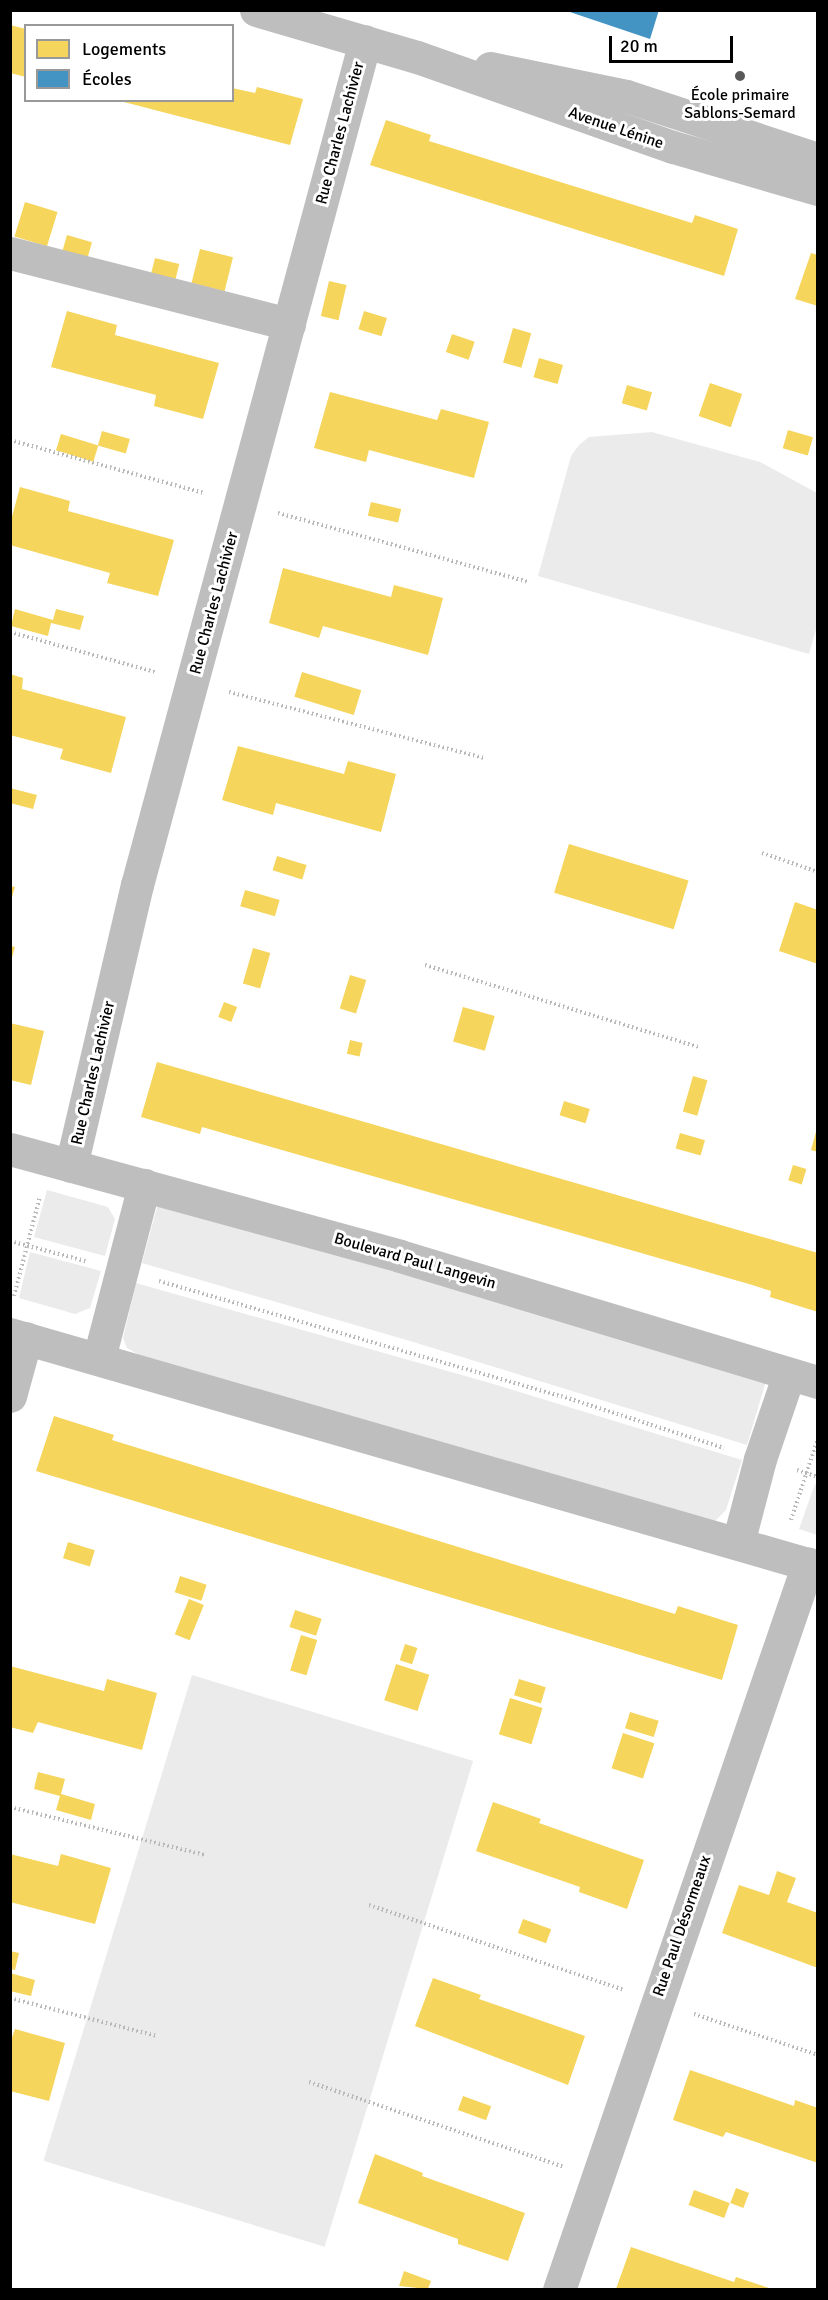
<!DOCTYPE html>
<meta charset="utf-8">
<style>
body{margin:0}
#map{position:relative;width:828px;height:2300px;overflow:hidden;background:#fff;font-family:Signika,sans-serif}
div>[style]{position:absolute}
.green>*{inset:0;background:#ebebeb;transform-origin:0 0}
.homes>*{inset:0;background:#f6d55c;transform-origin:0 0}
.schools>*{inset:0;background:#4393c3}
.path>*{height:4px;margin-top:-2px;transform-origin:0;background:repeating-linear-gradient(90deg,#b9b9b9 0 1.5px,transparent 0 4.5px)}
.minor>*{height:33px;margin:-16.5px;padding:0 16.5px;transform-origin:16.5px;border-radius:16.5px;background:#bebebe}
.dots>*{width:16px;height:16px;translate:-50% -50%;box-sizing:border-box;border:3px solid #fff;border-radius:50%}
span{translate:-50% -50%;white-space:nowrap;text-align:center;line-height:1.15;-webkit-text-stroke:6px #fff;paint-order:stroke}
.poi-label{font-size:16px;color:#000}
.street-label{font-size:16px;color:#000}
.frame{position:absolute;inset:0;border:12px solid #000;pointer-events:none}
.legend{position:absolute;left:24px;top:24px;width:210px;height:78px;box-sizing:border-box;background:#fff;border:2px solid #999;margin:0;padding:8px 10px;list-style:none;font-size:18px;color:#000}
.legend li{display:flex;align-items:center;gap:12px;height:30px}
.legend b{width:30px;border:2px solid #999}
.scale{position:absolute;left:609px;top:36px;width:124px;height:27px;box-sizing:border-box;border:3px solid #000;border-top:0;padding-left:8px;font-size:18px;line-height:21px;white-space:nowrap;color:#000;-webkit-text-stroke:4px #fff;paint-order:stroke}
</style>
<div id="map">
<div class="green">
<div style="clip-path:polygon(652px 432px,760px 462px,817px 493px,817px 626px,809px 654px,538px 576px,571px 456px,579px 445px,589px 437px)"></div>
<div style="clip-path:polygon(47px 1190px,108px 1207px,115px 1219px,105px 1256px,34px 1237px)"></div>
<div style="clip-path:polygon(162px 1201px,766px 1381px,747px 1445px,410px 1341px,142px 1263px,157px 1207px)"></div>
<div style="clip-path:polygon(30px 1252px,101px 1271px,90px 1308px,75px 1314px,19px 1298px)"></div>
<div style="clip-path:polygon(136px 1283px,490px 1383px,742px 1460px,726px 1510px,714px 1522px,141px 1356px,127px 1348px,123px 1338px)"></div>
<div style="clip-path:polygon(815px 1484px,817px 1485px,817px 1535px,799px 1529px)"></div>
<div style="left:192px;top:1675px;width:294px;height:508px;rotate:17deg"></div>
</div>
<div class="homes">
<div style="clip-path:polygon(10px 25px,26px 29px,26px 77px,10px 73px)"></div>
<div style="clip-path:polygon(257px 87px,303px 99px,290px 145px,120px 101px,232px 100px,232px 88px,255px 93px)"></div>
<div style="clip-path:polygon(386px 120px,431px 135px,429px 141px,692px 223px,695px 215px,738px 229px,724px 276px,370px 165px)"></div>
<div style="left:25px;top:202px;width:34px;height:36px;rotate:17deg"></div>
<div style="left:67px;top:235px;width:26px;height:21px;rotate:16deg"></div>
<div style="left:200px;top:249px;width:34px;height:35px;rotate:14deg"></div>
<div style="clip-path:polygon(811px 253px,818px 255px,818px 306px,795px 299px)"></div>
<div style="left:155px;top:258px;width:25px;height:21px;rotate:14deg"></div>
<div style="left:329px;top:281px;width:18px;height:36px;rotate:13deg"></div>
<div style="clip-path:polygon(67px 311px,117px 325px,115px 335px,219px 363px,203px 419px,154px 406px,156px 395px,51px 367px)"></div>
<div style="left:364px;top:311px;width:24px;height:19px;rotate:17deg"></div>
<div style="left:513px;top:328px;width:19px;height:36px;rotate:16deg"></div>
<div style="left:452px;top:334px;width:24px;height:19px;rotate:19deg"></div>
<div style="left:539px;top:358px;width:25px;height:20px;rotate:16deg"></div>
<div style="left:710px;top:383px;width:34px;height:35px;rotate:19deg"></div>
<div style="left:627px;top:385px;width:26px;height:19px;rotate:16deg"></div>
<div style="clip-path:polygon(330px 392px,437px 420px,441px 409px,489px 422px,474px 478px,369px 450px,366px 462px,314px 448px)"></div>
<div style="left:788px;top:430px;width:26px;height:19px;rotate:16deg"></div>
<div style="left:102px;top:431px;width:29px;height:15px;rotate:16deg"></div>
<div style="left:61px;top:434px;width:39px;height:17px;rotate:17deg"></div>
<div style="clip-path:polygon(20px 487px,70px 501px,68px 511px,174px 540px,158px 596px,107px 583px,110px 573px,10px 545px,10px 524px)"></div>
<div style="left:371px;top:502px;width:31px;height:14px;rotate:13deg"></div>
<div style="clip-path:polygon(283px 568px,391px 597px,394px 585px,443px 598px,428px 655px,323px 626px,319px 638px,269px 623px)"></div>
<div style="clip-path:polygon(15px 609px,53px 620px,56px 609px,84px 616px,80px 630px,51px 623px,48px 636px,11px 626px)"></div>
<div style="left:302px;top:672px;width:62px;height:26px;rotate:17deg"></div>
<div style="clip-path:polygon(10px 674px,23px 678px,22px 689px,126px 717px,111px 773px,60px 759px,63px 749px,10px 735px)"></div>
<div style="clip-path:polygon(238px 746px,344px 774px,348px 761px,396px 774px,381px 832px,276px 803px,273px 815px,222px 800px)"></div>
<div style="clip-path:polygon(10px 788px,37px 795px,33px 809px,10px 803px)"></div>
<div style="left:569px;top:844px;width:125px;height:51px;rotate:17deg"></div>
<div style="left:277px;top:856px;width:31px;height:15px;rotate:17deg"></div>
<div style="clip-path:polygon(10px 886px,15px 887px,11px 900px,10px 900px)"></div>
<div style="left:245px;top:890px;width:36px;height:17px;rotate:16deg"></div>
<div style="clip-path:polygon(795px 902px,818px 910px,818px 964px,779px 951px)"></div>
<div style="clip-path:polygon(10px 946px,15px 947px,11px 961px,10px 961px)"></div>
<div style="left:253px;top:948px;width:18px;height:37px;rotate:16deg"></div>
<div style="left:350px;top:975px;width:17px;height:35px;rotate:17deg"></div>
<div style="left:224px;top:1002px;width:14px;height:16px;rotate:21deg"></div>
<div style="left:463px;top:1007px;width:33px;height:36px;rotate:16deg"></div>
<div style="clip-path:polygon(10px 1023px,44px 1031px,31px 1085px,10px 1080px)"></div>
<div style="left:350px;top:1040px;width:13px;height:14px;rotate:13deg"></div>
<div style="clip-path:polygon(157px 1062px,818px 1253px,818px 1312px,770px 1297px,771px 1291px,749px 1284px,202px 1127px,200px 1134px,141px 1117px)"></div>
<div style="left:693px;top:1076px;width:15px;height:37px;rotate:16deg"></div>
<div style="left:564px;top:1101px;width:27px;height:15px;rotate:17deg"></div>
<div style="clip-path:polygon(817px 1128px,818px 1129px,818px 1152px,811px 1150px)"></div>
<div style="left:680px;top:1133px;width:26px;height:16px;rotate:16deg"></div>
<div style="left:793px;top:1165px;width:14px;height:16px;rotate:17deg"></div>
<div style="clip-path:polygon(54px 1416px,114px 1435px,112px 1440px,675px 1614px,678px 1606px,738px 1625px,722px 1680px,36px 1471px)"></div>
<div style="left:68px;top:1542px;width:28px;height:17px;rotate:17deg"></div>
<div style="left:180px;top:1576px;width:28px;height:17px;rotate:18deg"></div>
<div style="left:189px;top:1599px;width:16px;height:38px;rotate:22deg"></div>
<div style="left:295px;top:1610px;width:28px;height:18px;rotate:18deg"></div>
<div style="left:301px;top:1635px;width:17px;height:37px;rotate:17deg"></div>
<div style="left:405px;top:1644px;width:13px;height:17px;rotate:18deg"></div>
<div style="left:396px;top:1664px;width:35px;height:38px;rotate:18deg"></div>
<div style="clip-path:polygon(10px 1666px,104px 1691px,107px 1679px,157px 1693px,142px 1750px,38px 1722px,33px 1733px,10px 1727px)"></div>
<div style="left:519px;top:1679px;width:28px;height:17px;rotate:17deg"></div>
<div style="left:510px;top:1698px;width:34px;height:38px;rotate:17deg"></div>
<div style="left:630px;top:1712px;width:30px;height:17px;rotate:17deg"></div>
<div style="left:623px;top:1733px;width:33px;height:37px;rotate:18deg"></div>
<div style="clip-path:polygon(38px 1772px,65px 1779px,61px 1794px,95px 1804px,91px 1820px,56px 1810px,60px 1796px,34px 1789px)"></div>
<div style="clip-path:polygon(493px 1802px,541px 1819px,539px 1823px,644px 1860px,627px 1909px,579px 1892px,580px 1887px,476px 1851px)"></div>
<div style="clip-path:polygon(10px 1854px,58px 1866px,61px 1854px,111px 1868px,95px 1924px,10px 1902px)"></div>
<div style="clip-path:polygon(777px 1871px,796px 1878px,787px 1902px,818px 1913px,818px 1968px,722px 1933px,739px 1885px,769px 1895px)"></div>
<div style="left:523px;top:1919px;width:30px;height:15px;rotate:20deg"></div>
<div style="clip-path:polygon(10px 1951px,19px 1953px,15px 1970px,10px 1969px)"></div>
<div style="clip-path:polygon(10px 1973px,35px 1980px,31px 1996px,10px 1991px)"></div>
<div style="clip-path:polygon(433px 1978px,481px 1995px,479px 1999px,585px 2036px,568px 2085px,415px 2026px)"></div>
<div style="clip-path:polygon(15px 2029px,65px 2043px,49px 2101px,10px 2091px,10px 2043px)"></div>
<div style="clip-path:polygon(690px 2070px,794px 2106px,795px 2100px,818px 2108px,818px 2163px,726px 2132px,723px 2137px,673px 2120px)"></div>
<div style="left:463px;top:2096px;width:30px;height:15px;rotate:20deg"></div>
<div style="clip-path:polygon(375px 2154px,423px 2173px,422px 2176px,525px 2213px,508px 2261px,458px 2244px,458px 2239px,358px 2203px)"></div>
<div style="left:736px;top:2188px;width:14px;height:16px;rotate:21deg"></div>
<div style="left:694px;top:2190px;width:38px;height:16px;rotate:20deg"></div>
<div style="clip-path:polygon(631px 2247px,734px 2282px,736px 2277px,772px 2289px,616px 2289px)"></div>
<div style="clip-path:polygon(404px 2271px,431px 2281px,428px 2289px,399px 2286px)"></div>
</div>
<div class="schools">
<div style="clip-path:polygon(564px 10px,659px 10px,650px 39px)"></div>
</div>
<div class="path">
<div style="left:10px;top:440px;width:201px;rotate:15.3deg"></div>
<div style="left:278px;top:513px;width:260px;rotate:15.4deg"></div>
<div style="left:10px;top:632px;width:150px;rotate:15.4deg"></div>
<div style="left:229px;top:692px;width:263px;rotate:14.5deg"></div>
<div style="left:762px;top:853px;width:59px;rotate:18.7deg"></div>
<div style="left:425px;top:965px;width:286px;rotate:16.7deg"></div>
<div style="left:10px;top:1241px;width:78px;rotate:14.9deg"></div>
<div style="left:159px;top:1281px;width:418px;rotate:16deg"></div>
<div style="left:561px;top:1396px;width:171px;rotate:17.7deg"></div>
<div style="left:14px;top:1296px;width:103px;rotate:-75.4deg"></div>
<div style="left:797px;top:1470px;width:22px;rotate:18deg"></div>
<div style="left:791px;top:1520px;width:86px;rotate:-71.8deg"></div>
<div style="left:10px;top:1807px;width:201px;rotate:13.8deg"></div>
<div style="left:369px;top:1905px;width:267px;rotate:18.4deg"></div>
<div style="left:10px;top:1998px;width:152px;rotate:14.5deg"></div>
<div style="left:694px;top:2014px;width:131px;rotate:18.3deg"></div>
<div style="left:309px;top:2082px;width:267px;rotate:18.4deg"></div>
</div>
<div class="minor">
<div style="left:256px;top:10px;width:168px;rotate:16.3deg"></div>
<div style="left:417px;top:57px;width:271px;rotate:19.4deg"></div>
<div style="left:673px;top:147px;width:151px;rotate:16.2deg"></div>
<div style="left:490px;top:68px;width:139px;rotate:11.6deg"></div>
<div style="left:626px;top:96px;width:202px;rotate:18.2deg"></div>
<div style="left:10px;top:253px;width:288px;rotate:14.3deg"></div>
<div style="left:10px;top:1149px;width:404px;rotate:15.3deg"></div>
<div style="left:400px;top:1256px;width:437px;rotate:16.8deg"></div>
<div style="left:71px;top:1166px;width:289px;rotate:-76.8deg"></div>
<div style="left:137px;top:885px;width:874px;rotate:-74.88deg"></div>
<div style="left:10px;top:1334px;width:841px;rotate:16.09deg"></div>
<div style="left:99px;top:1358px;width:179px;rotate:-75.4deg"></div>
<div style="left:10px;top:1396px;width:60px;rotate:-74.6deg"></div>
<div style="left:738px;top:1543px;width:87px;rotate:-75.3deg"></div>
<div style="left:760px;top:1459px;width:90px;rotate:-71.2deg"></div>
<div style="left:559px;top:2290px;width:768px;rotate:-71.07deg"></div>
</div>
<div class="dots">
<div style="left:740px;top:76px;background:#595959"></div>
</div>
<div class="poi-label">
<span style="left:740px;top:104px">École primaire<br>Sablons-Semard</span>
</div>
<div class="street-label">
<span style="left:616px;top:128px;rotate:19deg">Avenue Lénine</span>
<span style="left:340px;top:133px;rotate:-75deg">Rue Charles Lachivier</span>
<span style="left:214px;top:603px;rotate:-75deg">Rue Charles Lachivier</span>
<span style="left:93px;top:1073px;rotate:-77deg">Rue Charles Lachivier</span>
<span style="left:415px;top:1261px;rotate:16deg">Boulevard Paul Langevin</span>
<span style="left:682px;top:1926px;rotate:-71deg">Rue Paul Désormeaux</span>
</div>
<div class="frame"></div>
<ul class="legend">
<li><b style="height:16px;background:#f6d55c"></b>Logements</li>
<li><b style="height:16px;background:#4393c3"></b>Écoles</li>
</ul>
<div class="scale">20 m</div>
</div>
